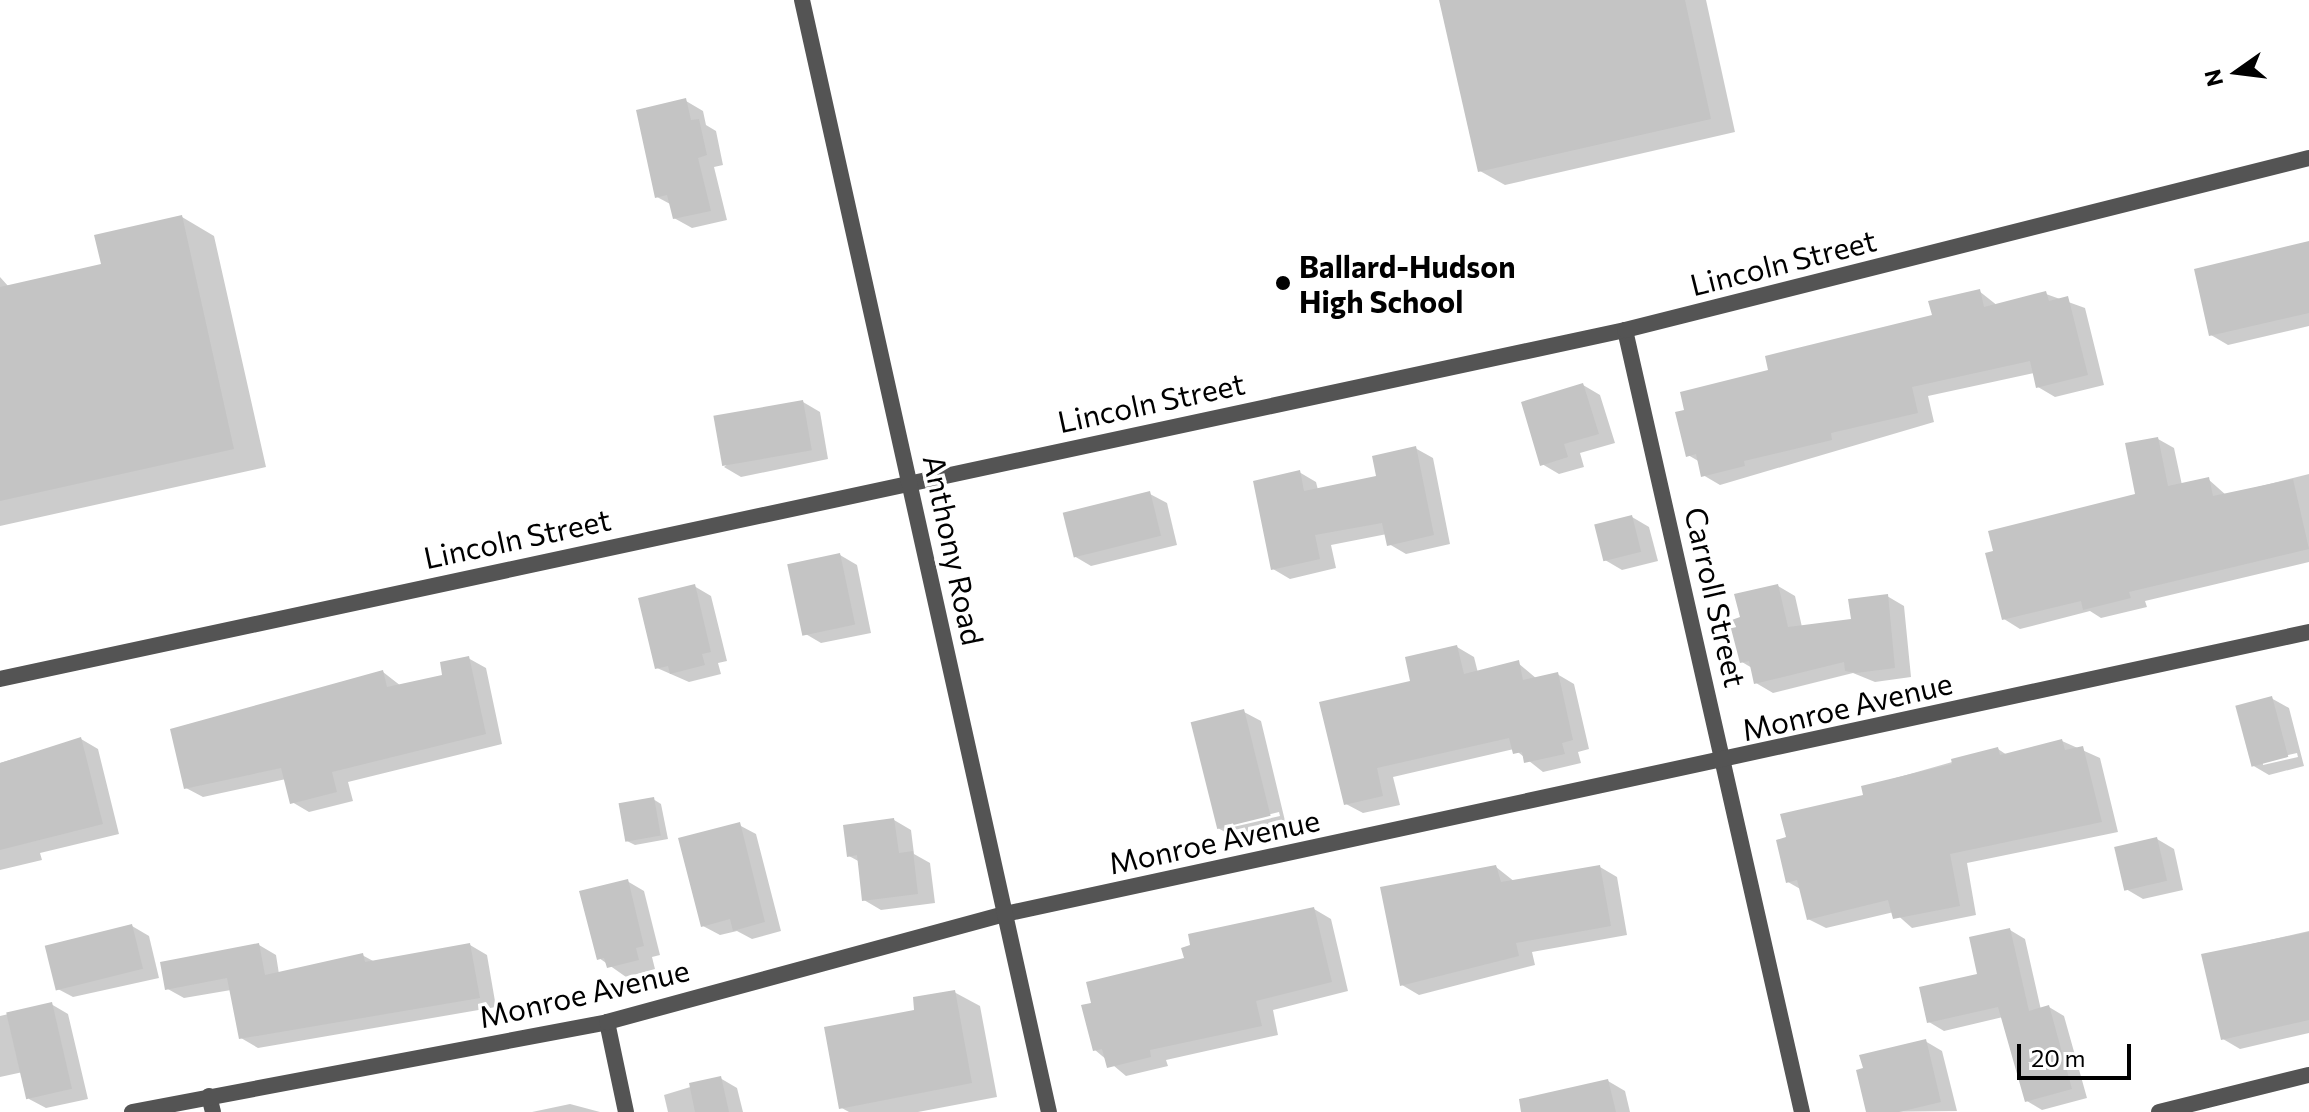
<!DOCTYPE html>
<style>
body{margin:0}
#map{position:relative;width:2309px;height:1112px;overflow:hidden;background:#fff;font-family:Commissioner,sans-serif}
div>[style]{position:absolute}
.shadow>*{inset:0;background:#0003}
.building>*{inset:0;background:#c4c4c4;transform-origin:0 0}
.minor>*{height:16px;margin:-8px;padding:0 8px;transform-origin:8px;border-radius:8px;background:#545454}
.tertiary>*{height:16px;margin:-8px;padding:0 8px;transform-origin:8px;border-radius:8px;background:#545454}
.dots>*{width:22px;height:22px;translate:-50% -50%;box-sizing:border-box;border:4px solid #fff;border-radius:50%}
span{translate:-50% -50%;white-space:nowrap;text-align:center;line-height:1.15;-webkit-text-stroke:7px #fff;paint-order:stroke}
.street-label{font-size:30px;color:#000}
.poi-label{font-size:30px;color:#000;font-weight:700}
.left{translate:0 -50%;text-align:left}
.north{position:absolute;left:2197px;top:32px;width:80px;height:80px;-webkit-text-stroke:6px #fff;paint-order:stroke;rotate:256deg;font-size:22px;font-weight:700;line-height:32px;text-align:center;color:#000}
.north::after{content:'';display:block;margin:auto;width:28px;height:36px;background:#000;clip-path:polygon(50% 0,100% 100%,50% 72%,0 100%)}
.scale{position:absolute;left:2017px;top:1044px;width:114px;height:36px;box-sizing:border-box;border:4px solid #000;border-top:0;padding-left:10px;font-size:24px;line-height:28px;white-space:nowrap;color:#000;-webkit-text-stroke:6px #fff;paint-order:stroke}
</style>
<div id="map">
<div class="shadow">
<div style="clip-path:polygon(1441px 0,1706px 0,1735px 132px,1505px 185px,1480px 171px)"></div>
<div style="clip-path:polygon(686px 101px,703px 111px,706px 125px,716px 131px,723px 165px,714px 167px,727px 220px,692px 228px,674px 218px,672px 205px,657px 197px)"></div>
<div style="clip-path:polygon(182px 217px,214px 236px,266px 467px,0 526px,0 277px,9px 287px,103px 266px)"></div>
<div style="clip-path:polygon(2309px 243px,2309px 326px,2228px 345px,2211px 335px)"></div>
<div style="clip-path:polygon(1979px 291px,1998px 306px,2046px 294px,2085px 308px,2104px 385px,2055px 397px,2038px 387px,2034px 373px,1928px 396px,1934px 422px,1720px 485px,1703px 475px,1700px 462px,1688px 455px,1770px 371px,1934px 316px)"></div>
<div style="clip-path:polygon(1583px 385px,1600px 395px,1615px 443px,1580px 453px,1584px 467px,1559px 474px,1542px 464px)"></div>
<div style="clip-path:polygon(803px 402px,820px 412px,828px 459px,741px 477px,724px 467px)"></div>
<div style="clip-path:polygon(2158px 439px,2174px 448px,2182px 485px,2208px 479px,2226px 495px,2309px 474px,2309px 562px,2145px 601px,2147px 607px,2101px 618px,2090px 611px,2020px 629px,2004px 619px,2137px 495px)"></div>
<div style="clip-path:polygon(1415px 448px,1433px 458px,1450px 544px,1406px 554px,1389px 544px,1387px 534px,1331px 545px,1336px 568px,1290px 579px,1273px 569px,1299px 472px,1316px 482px,1318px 490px,1378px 478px)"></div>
<div style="clip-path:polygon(1150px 494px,1167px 503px,1177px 545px,1091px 566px,1074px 556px)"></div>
<div style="clip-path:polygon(1632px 517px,1649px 527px,1658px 561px,1622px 570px,1605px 560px)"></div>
<div style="clip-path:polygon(840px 555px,857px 565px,871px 633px,821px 643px,804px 633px)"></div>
<div style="clip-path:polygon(694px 586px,711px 596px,727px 661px,718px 663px,721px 674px,689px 682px,657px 668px)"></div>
<div style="clip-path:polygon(1778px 586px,1795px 596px,1802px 627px,1853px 621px,1887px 596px,1904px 606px,1911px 677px,1875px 682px,1853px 673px,1773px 693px,1756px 683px,1752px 668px,1742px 662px,1743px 619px)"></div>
<div style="clip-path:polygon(1457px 647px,1474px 657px,1478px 673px,1518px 663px,1537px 679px,1557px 674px,1574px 684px,1589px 749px,1578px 752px,1581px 763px,1543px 772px,1514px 749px,1393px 777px,1400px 805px,1363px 813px,1346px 804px,1413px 682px)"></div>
<div style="clip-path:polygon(468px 658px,486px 668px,502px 744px,348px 782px,353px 801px,309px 812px,292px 802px,286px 779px,203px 797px,186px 788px,383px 672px,401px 686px,445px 676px)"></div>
<div style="clip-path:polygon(evenodd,2271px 698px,2289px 708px,2304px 766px,2269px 775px,2252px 765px,2271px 698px,2297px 753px,2298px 757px,2263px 765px,2263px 761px,2297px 753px)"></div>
<div style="clip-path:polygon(evenodd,1244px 712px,1261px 721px,1286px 825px,1235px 838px,1218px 828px,1244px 712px,1279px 812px,1280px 816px,1229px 828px,1229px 824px,1279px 812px)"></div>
<div style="clip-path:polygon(81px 739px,98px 749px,119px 834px,40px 853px,42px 860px,0 870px,0 763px)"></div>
<div style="clip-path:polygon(2062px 741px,2100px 758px,2118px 832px,1967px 863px,1976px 915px,1912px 928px,1894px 912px,1826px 928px,1808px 919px,1802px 890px,1788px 882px,1866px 796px,1864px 787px,1998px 749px,2007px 755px)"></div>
<div style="clip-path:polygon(653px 799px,661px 804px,668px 839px,635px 845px,627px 841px)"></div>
<div style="clip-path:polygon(894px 820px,911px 830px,914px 854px,930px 863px,935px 903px,881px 910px,864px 900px,860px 862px,849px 856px)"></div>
<div style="clip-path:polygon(739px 825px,756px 834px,781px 931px,752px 939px,737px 931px,720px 935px,703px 926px)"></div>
<div style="clip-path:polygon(2157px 839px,2174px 849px,2183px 890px,2143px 899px,2126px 889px)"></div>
<div style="clip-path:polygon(1496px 867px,1515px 882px,1600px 867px,1617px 877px,1627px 935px,1532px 952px,1535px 965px,1419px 995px,1402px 985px)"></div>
<div style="clip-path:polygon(627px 881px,644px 891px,660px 955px,652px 957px,655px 969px,626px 977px,599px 958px)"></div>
<div style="clip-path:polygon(1314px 909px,1331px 919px,1348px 991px,1273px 1010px,1278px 1035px,1166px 1060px,1168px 1066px,1126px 1076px,1095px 1050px,1186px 959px)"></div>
<div style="clip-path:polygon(132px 926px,149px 936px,159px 978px,73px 997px,56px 988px)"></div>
<div style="clip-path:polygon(2010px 930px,2025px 939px,2041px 1010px,2049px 1007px,2064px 1016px,2087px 1098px,2042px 1110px,2027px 1101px,2003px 1017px,1944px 1031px,1929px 1022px,1979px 975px)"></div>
<div style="clip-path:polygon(2309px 931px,2309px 1033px,2240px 1049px,2223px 1039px,2203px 955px)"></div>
<div style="clip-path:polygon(259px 945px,276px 955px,279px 974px,362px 955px,375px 962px,470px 945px,487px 955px,496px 1007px,258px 1048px,241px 1038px,231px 990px,184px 998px,166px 988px)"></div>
<div style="clip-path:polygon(954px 992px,980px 1006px,997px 1097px,918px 1112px,849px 1112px,840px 1107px,917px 1012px)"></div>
<div style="clip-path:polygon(51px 1004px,68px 1014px,88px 1099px,46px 1108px,29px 1099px,23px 1072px,0 1077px,0 1016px)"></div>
<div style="clip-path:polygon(1925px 1041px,1942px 1051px,1957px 1111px,1868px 1112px)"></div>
<div style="clip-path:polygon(720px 1078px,737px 1088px,743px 1112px,668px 1112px,664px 1095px)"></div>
<div style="clip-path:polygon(1608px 1081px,1625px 1091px,1630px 1112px,1560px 1112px)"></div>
<div style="clip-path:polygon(570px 1104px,600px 1112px,532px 1112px)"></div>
</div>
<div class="building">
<div style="clip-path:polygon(1439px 0,1685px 0,1711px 119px,1478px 172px)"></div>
<div style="clip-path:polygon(686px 98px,691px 120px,699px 119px,707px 155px,698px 158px,711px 211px,673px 219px,667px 195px,655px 198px,636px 110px)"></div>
<div style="clip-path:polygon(182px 215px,234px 449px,0 501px,0 287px,101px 264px,94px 235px)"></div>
<div style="clip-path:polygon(2309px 241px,2309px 313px,2209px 336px,2194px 269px)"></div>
<div style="clip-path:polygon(1980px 289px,1984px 307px,2046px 291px,2049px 301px,2068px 296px,2088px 375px,2036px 388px,2030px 361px,1912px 387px,1918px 413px,1831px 433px,1832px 440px,1744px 461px,1745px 466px,1701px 477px,1696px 454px,1686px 457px,1675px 412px,1684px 410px,1680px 392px,1768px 370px,1765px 356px,1932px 315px,1928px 301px)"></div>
<div style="clip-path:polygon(1583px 383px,1599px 434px,1564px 444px,1568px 457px,1540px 466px,1521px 402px)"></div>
<div style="left:803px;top:400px;width:51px;height:91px;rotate:80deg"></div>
<div style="clip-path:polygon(2158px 437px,2168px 486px,2209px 477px,2213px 496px,2293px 479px,2309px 549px,2129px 592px,2131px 598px,2083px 610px,2081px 601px,2002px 620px,1985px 553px,1993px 551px,1988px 531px,2135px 494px,2125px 443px)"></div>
<div style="clip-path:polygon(1416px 446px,1434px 535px,1387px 546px,1382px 523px,1315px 535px,1320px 559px,1271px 570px,1253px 481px,1300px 470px,1304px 491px,1376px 476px,1372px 456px)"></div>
<div style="left:1150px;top:491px;width:46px;height:90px;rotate:76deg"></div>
<div style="left:1632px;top:515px;width:38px;height:39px;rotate:76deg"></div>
<div style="left:840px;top:553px;width:73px;height:54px;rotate:78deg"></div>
<div style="clip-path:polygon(695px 584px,711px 652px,702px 654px,705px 665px,670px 674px,668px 666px,655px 669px,638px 598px)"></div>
<div style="clip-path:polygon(1778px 584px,1788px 627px,1851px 619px,1848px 599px,1888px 594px,1895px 668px,1856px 673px,1845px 671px,1844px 662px,1754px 684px,1749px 661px,1740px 663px,1729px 621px,1740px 617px,1734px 594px)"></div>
<div style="clip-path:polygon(1457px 645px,1464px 674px,1519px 660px,1523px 680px,1558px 672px,1573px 740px,1562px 743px,1565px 754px,1524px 763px,1522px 752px,1513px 754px,1509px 738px,1377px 768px,1383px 796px,1344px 805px,1319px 702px,1410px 681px,1405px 657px)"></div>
<div style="clip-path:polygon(469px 656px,486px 734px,332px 772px,337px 792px,290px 804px,281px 768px,184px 789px,170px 729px,383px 670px,387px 687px,442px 675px,440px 662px)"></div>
<div style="left:2272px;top:696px;width:63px;height:38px;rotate:75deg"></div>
<div style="left:1244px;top:709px;width:110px;height:55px;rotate:76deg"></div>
<div style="clip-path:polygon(81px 737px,103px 824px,0 850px,0 763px)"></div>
<div style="clip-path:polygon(2062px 739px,2065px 750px,2083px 746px,2102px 822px,1950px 854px,1960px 906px,1893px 919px,1888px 900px,1807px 920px,1797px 880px,1786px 883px,1776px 840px,1786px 837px,1780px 814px,1863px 795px,1861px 786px,1952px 764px,1951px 759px,1998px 747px,2000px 755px)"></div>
<div style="left:654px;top:797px;width:39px;height:36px;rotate:80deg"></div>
<div style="clip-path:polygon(894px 818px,899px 853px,913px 851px,918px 894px,862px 901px,857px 855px,847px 857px,843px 825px)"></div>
<div style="clip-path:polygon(740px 822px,765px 922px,733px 931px,730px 919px,701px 927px,678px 838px)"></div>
<div style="left:2157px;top:837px;width:45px;height:44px;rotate:77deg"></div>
<div style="clip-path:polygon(1496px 865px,1501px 882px,1600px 865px,1611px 926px,1516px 943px,1519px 956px,1400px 986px,1380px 887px)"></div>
<div style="clip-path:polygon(628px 879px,644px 946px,636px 948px,639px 960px,607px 968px,604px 958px,597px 960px,579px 891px)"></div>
<div style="clip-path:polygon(1314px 907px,1332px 982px,1256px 1001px,1262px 1026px,1150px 1050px,1151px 1057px,1107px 1068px,1102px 1049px,1093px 1051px,1081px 1005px,1091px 1003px,1086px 982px,1184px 958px,1181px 948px,1190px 945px,1188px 934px)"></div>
<div style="left:132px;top:924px;width:46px;height:90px;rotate:76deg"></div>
<div style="clip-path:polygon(2010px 928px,2029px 1011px,2049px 1005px,2072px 1089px,2025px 1102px,1998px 1007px,1927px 1023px,1919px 987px,1977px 974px,1969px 937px)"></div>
<div style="clip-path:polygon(2309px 932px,2309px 1020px,2221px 1040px,2201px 954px)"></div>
<div style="clip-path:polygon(259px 943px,265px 975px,363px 953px,365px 962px,470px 943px,480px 998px,239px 1039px,227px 978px,165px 990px,160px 962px)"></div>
<div style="clip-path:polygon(955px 990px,972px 1083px,839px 1109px,824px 1027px,914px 1010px,913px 997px)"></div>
<div style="left:52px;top:1002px;width:89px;height:47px;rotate:77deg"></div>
<div style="clip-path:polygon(1926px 1039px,1941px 1102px,1899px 1112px,1866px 1112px,1856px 1070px,1863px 1068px,1859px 1055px)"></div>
<div style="clip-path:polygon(721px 1076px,729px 1112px,695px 1112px,689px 1083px)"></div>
<div style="clip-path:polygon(1608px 1079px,1616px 1112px,1521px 1112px,1519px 1099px)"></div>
</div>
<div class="minor">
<div style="left:1625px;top:330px;width:802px;rotate:77.25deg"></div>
<div style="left:0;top:679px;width:1662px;rotate:-12.12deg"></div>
<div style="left:1625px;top:330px;width:705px;rotate:-14.12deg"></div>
<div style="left:607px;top:1022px;width:92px;rotate:78.1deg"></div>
<div style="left:209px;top:1096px;width:16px;rotate:76deg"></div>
<div style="left:132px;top:1112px;width:483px;rotate:-10.7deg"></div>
<div style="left:607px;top:1022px;width:412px;rotate:-15.2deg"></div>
<div style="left:1005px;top:914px;width:1334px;rotate:-12.2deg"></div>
<div style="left:2159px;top:1112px;width:154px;rotate:-13.9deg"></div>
</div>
<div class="tertiary">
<div style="left:802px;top:0;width:1139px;rotate:77.48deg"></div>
</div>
<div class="dots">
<div style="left:1283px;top:283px;background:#000"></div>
</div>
<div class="street-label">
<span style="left:1783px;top:262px;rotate:-14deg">Lincoln Street</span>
<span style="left:1151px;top:402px;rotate:-12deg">Lincoln Street</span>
<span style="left:517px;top:538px;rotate:-12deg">Lincoln Street</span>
<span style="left:954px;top:550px;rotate:78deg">Anthony Road</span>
<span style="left:1716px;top:597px;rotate:77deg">Carroll Street</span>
<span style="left:1847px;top:706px;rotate:-13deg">Monroe Avenue</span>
<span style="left:1214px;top:841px;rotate:-12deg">Monroe Avenue</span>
<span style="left:584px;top:993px;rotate:-13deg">Monroe Avenue</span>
</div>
<div class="poi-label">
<span class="left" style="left:1299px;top:283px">Ballard-Hudson<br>High School</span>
</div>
<div class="north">N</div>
<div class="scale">20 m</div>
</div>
